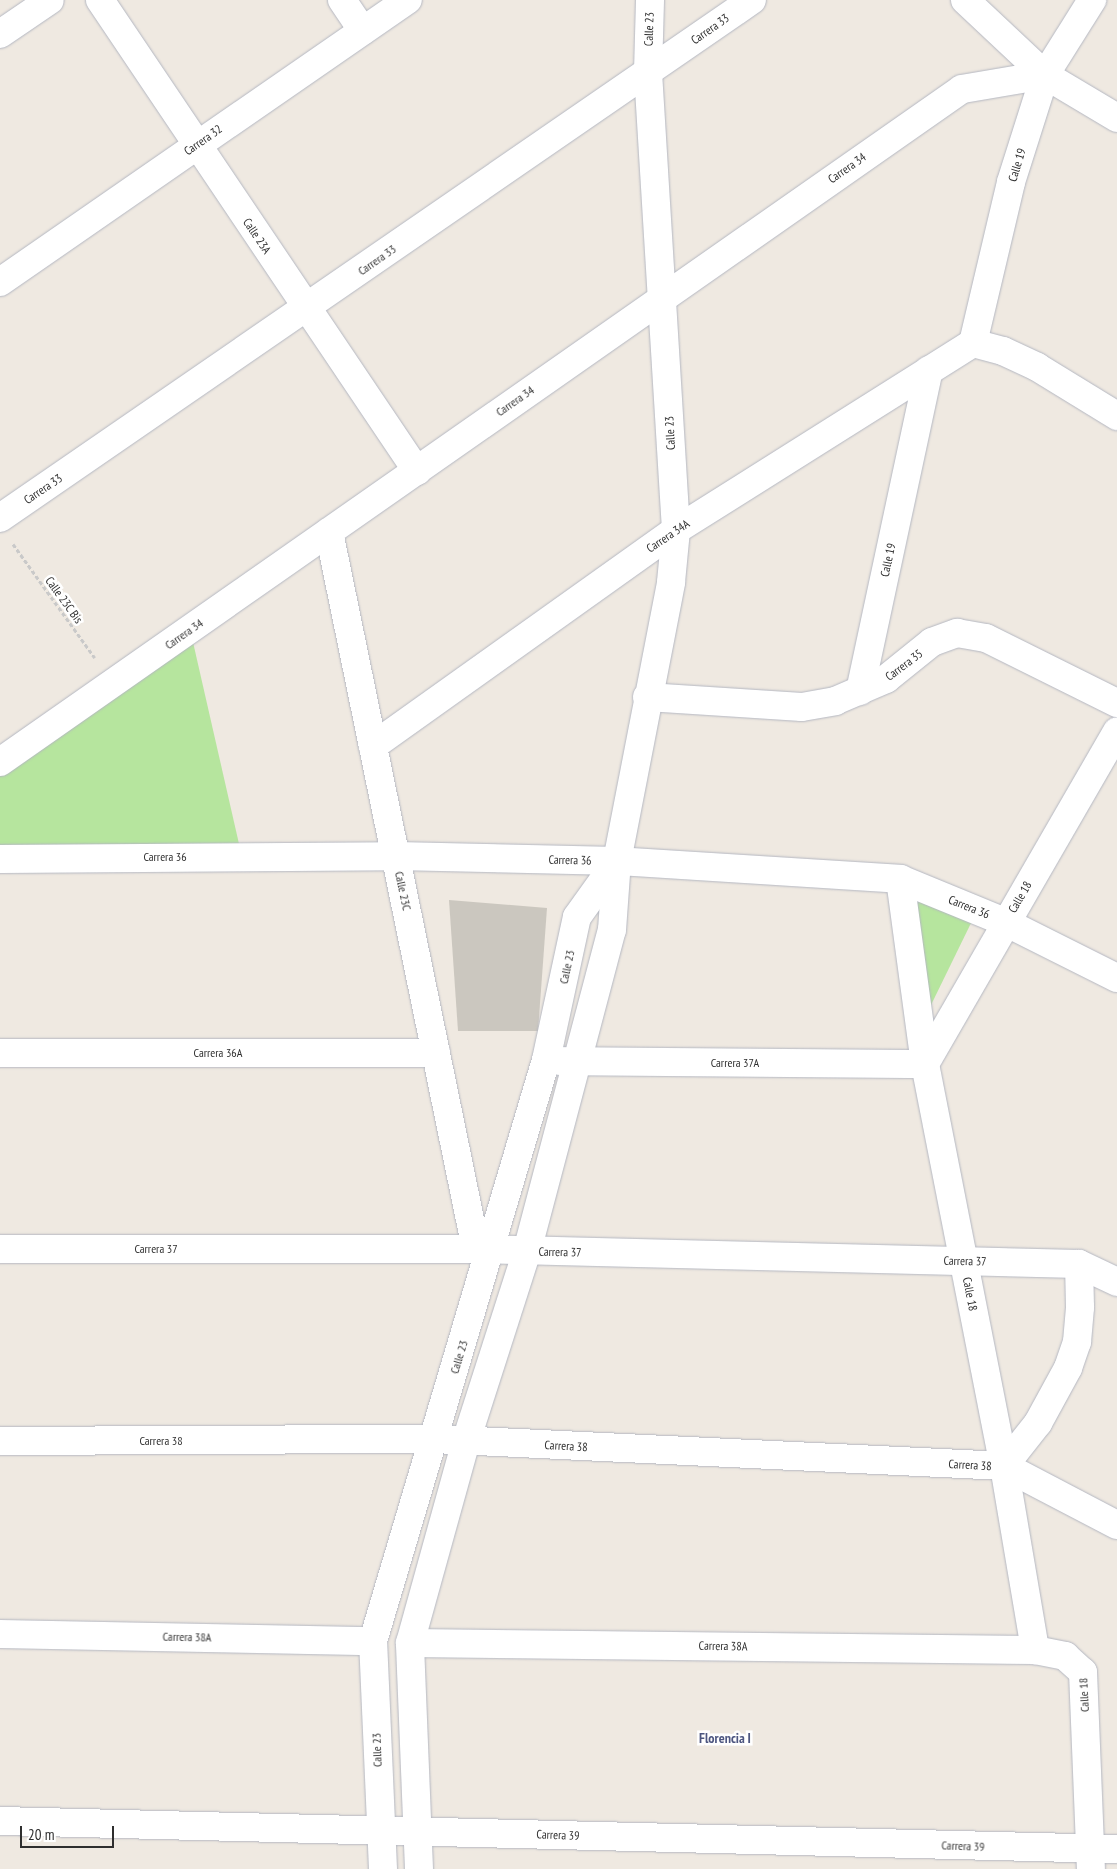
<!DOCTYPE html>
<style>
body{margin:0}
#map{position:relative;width:1117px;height:1869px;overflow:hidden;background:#efe9e1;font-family:"PT Sans Narrow",sans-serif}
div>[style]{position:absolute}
.green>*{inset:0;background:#b6e59e}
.building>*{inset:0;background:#cbc7bf}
.path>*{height:3px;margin-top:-1.5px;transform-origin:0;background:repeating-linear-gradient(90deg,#c9c9c9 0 4px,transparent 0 6.5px)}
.roads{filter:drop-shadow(0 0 1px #b4b7c1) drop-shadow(0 0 1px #b4b7c1)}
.minor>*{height:28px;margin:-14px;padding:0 14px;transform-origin:14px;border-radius:14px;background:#fff}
span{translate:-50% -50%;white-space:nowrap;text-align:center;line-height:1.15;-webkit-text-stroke:5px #fff;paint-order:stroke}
.street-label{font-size:12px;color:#2e2e2e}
.neighbourhood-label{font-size:14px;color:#4d5680;font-weight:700}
.scale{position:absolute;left:20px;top:1826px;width:94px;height:22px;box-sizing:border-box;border:2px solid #2e2e2e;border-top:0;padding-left:6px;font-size:15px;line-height:18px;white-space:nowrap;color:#2e2e2e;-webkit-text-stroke:4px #fff;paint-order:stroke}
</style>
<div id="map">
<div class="green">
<div style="clip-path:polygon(190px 629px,242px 857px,0 858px,0 761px)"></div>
<div style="clip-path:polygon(915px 895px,973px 919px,931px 1005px)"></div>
</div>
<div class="building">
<div style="clip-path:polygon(449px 900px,547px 908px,538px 1031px,458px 1031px)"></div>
</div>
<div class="path">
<div style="left:13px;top:544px;width:140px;rotate:54.3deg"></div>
</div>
<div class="roads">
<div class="minor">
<div style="left:100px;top:0;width:568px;rotate:56.06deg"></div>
<div style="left:342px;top:0;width:37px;rotate:56deg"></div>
<div style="left:965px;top:0;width:110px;rotate:43.2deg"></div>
<div style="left:1045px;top:75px;width:84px;rotate:30.8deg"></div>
<div style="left:0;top:34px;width:60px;rotate:-34.2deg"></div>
<div style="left:0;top:282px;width:496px;rotate:-34.7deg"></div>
<div style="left:973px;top:343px;width:165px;rotate:-76.7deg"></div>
<div style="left:1011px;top:182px;width:112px;rotate:-72.4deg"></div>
<div style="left:1045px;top:75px;width:89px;rotate:-57.9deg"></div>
<div style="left:973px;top:343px;width:31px;rotate:15deg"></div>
<div style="left:1003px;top:351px;width:38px;rotate:25deg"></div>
<div style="left:1037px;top:367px;width:94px;rotate:31.5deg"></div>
<div style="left:0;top:518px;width:913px;rotate:-34.56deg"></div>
<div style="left:329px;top:532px;width:732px;rotate:78.41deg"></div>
<div style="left:860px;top:691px;width:328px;rotate:-77.9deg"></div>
<div style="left:647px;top:697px;width:155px;rotate:3.7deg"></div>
<div style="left:802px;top:707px;width:34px;rotate:-10deg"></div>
<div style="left:835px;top:701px;width:56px;rotate:-23.3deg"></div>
<div style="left:886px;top:679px;width:59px;rotate:-38.8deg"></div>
<div style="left:932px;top:642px;width:27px;rotate:-20deg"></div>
<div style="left:957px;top:633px;width:29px;rotate:10deg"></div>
<div style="left:986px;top:638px;width:146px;rotate:26.4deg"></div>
<div style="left:373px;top:746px;width:372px;rotate:-35.5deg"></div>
<div style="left:676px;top:530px;width:351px;rotate:-32.2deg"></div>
<div style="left:0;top:762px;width:1174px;rotate:-34.98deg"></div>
<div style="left:962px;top:89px;width:84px;rotate:-9.6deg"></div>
<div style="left:0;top:859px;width:396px;rotate:-0.4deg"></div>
<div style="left:396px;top:856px;width:221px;rotate:1.3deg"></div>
<div style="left:617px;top:861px;width:284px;rotate:3.6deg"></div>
<div style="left:900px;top:879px;width:113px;rotate:22.3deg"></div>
<div style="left:1005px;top:922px;width:125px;rotate:26.6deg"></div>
<div style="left:900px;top:879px;width:187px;rotate:82.3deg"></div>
<div style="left:925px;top:1064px;width:410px;rotate:78.9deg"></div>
<div style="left:1004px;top:1466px;width:187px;rotate:80.4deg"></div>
<div style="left:0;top:1053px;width:436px"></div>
<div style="left:560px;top:1061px;width:365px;rotate:0.5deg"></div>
<div style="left:925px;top:1064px;width:384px;rotate:-60deg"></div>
<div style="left:0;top:1249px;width:476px"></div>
<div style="left:476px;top:1249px;width:603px;rotate:1.42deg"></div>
<div style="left:1079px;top:1264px;width:42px;rotate:25.3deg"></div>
<div style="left:0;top:1441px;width:434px;rotate:-0.3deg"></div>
<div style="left:434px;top:1439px;width:571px;rotate:2.71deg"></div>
<div style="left:1004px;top:1466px;width:127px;rotate:27.6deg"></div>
<div style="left:1004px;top:1466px;width:55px;rotate:-51.7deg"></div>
<div style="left:1038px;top:1423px;width:63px;rotate:-61.4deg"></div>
<div style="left:1068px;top:1368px;width:28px;rotate:-71deg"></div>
<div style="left:1077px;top:1342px;width:35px;rotate:-85deg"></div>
<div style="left:1080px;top:1307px;width:43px;rotate:-91.3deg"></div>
<div style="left:0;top:1634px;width:373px;rotate:1.1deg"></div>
<div style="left:410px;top:1643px;width:625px;rotate:0.64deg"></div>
<div style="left:1035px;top:1650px;width:31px;rotate:11deg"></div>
<div style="left:1065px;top:1656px;width:24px;rotate:42deg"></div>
<div style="left:1083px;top:1672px;width:197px;rotate:87.7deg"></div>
<div style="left:0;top:1821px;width:1117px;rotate:1.44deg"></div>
<div style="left:383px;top:1869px;width:228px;rotate:-92.5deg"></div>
<div style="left:373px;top:1641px;width:606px;rotate:-73.42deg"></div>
<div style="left:546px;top:1060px;width:146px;rotate:-77.8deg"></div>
<div style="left:577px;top:917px;width:69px;rotate:-54.5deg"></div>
<div style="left:419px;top:1869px;width:226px;rotate:-92.3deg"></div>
<div style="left:410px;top:1643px;width:210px;rotate:-74.5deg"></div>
<div style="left:466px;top:1441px;width:200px;rotate:-72.2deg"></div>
<div style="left:527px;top:1251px;width:332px;rotate:-75.2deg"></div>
<div style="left:612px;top:930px;width:69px;rotate:-85.9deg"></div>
<div style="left:617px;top:861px;width:284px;rotate:-79deg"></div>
<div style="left:671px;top:582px;width:52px;rotate:-84.5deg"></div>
<div style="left:676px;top:530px;width:459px;rotate:-93.5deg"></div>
<div style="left:648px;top:72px;width:72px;rotate:-88.4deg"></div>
</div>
</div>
<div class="street-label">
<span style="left:649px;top:29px;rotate:-88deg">Calle 23</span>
<span style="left:710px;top:29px;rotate:-35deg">Carrera 33</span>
<span style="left:203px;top:140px;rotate:-35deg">Carrera 32</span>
<span style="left:1017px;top:165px;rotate:-73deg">Calle 19</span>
<span style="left:847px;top:168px;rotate:-35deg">Carrera 34</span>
<span style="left:257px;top:236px;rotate:56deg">Calle 23A</span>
<span style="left:377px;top:260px;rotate:-35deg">Carrera 33</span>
<span style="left:515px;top:401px;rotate:-35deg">Carrera 34</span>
<span style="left:670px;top:433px;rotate:-93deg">Calle 23</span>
<span style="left:43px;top:489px;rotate:-34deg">Carrera 33</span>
<span style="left:668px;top:536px;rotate:-34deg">Carrera 34A</span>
<span style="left:888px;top:560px;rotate:-78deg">Calle 19</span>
<span style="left:64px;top:600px;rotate:54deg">Calle 23C Bis</span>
<span style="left:184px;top:634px;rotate:-35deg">Carrera 34</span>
<span style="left:904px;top:665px;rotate:-37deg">Carrera 35</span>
<span style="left:165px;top:857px">Carrera 36</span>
<span style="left:570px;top:860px;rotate:1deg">Carrera 36</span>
<span style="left:403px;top:891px;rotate:78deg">Calle 23C</span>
<span style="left:1020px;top:897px;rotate:-60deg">Calle 18</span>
<span style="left:969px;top:907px;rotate:22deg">Carrera 36</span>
<span style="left:567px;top:967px;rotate:-78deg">Calle 23</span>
<span style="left:218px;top:1053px">Carrera 36A</span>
<span style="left:735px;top:1063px">Carrera 37A</span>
<span style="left:156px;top:1249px">Carrera 37</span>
<span style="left:560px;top:1252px;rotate:1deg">Carrera 37</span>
<span style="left:965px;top:1261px;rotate:1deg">Carrera 37</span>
<span style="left:970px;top:1294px;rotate:79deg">Calle 18</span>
<span style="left:459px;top:1357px;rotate:-73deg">Calle 23</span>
<span style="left:161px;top:1441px">Carrera 38</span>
<span style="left:566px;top:1446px;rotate:3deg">Carrera 38</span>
<span style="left:970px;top:1465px;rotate:3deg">Carrera 38</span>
<span style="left:187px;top:1637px;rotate:1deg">Carrera 38A</span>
<span style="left:723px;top:1646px;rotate:1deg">Carrera 38A</span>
<span style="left:1084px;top:1695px;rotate:-93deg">Calle 18</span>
<span style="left:377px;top:1750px;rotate:-92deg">Calle 23</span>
<span style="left:558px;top:1835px;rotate:2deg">Carrera 39</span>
<span style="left:963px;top:1846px;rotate:2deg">Carrera 39</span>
</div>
<div class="neighbourhood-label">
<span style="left:725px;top:1738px">Florencia I</span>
</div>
<div class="scale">20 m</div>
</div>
